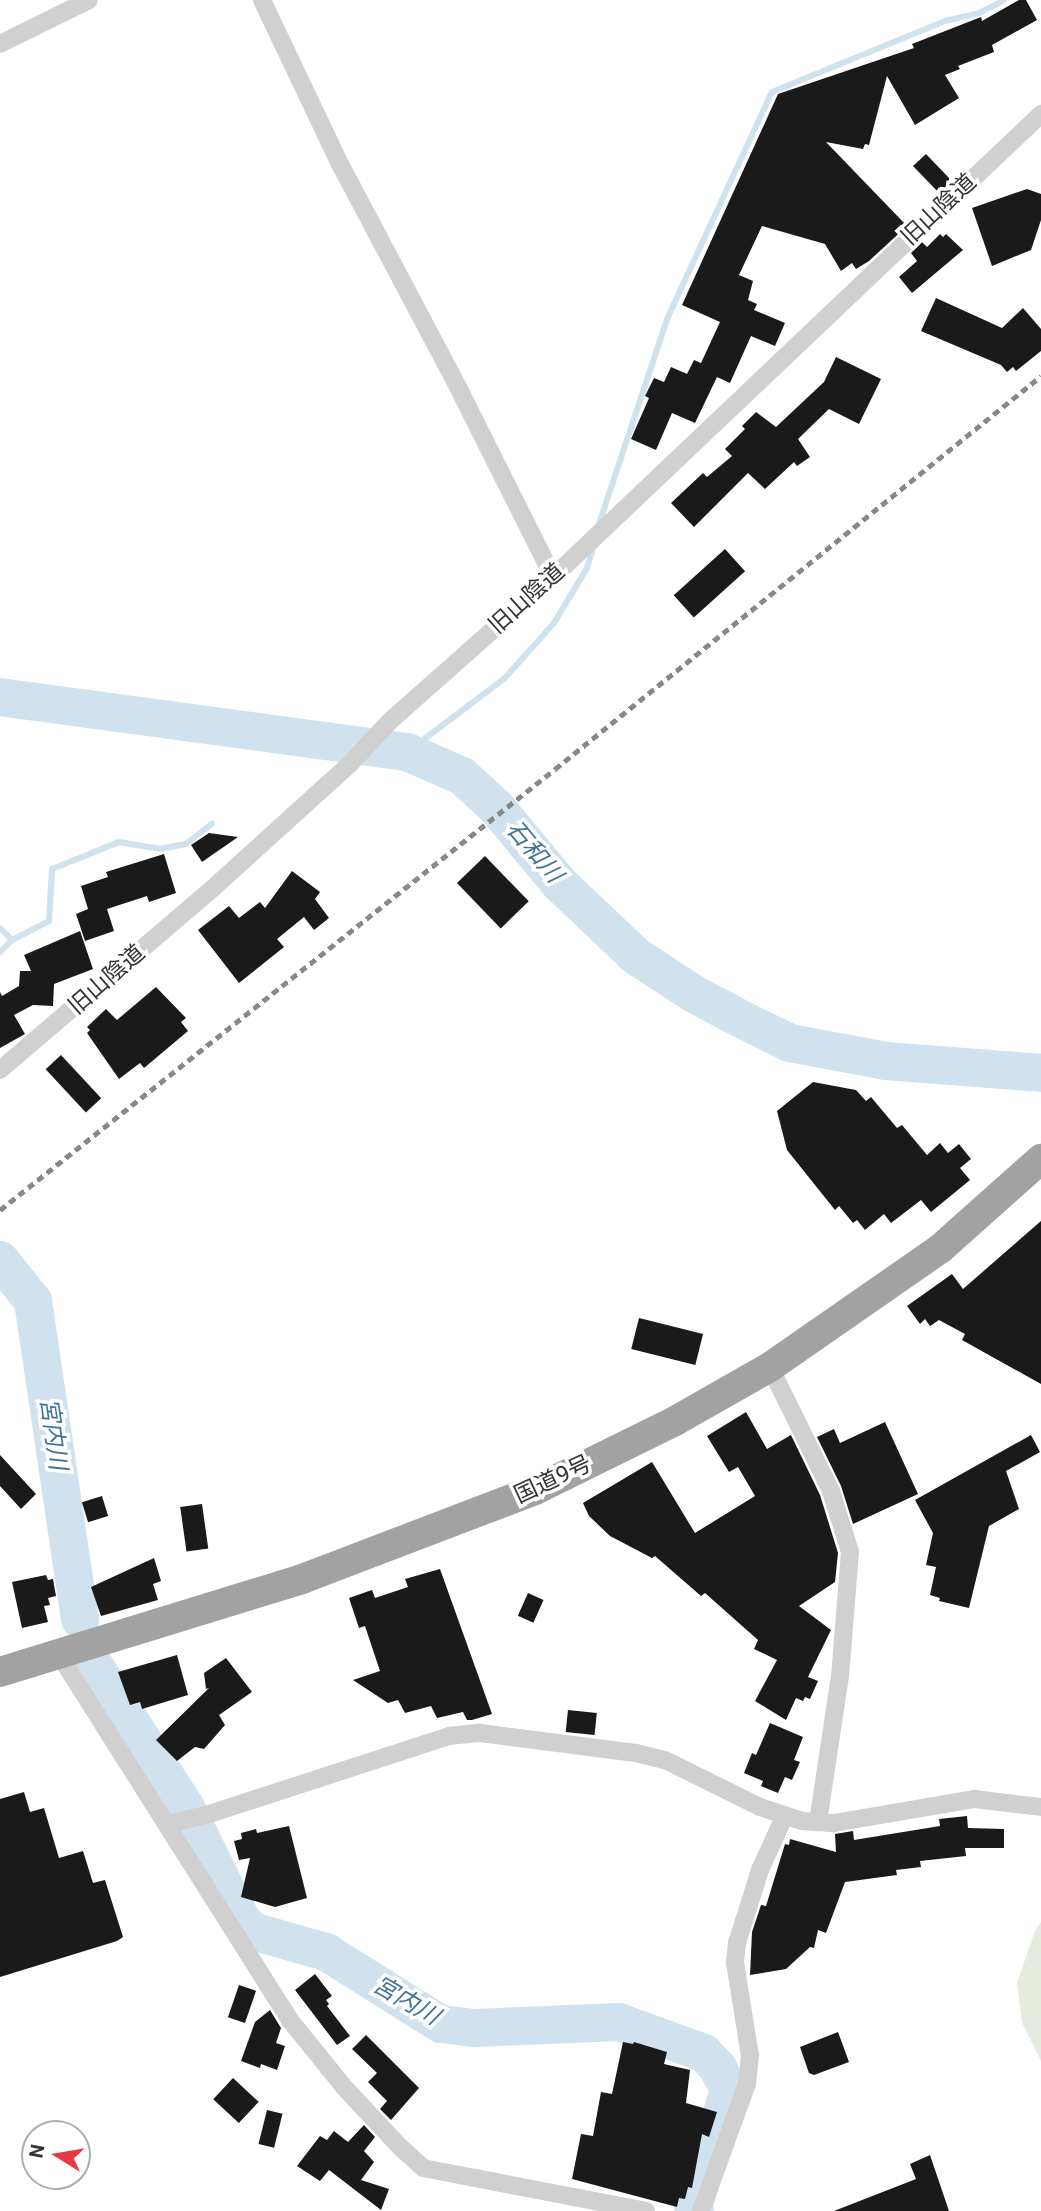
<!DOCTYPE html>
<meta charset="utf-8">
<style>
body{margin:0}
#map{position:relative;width:1041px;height:2211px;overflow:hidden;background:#fff;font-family:Roboto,"Noto Sans JP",sans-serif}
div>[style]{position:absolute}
.green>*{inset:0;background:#e6ecdf}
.stream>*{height:6px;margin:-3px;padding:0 3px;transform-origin:3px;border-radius:3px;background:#cfe2ee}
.river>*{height:38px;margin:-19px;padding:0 19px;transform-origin:19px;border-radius:19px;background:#cfe2ee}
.building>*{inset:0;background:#1a1a1a;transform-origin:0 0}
.minor>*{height:18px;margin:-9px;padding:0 9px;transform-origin:9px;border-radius:9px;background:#d0d0d0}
.trunk>*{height:30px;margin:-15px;padding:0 15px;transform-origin:15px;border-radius:15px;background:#a2a2a2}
.rail>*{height:5px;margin-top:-2.5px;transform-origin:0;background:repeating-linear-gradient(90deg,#888 0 7px,transparent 0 12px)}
span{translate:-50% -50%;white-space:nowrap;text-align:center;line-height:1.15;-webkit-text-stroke:7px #fff;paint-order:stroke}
.street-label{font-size:23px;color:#333}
.water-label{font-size:24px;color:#3f7597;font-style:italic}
.north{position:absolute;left:21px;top:2120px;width:70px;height:70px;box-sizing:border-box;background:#fff;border:2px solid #adadad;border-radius:50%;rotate:281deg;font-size:19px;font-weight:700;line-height:28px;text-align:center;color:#333}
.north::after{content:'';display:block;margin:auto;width:24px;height:32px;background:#e63946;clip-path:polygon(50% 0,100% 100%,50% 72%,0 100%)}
</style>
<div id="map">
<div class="green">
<div style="clip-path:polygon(1041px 1922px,1041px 2061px,1022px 2023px,1017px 1983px,1035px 1931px)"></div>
</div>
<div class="stream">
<div style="left:598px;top:527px;width:219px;rotate:-71.6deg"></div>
<div style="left:667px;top:319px;width:250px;rotate:-65.2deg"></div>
<div style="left:772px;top:92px;width:187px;rotate:-22.3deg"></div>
<div style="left:945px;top:21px;width:35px;rotate:-13deg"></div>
<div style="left:979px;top:13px;width:28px;rotate:-27deg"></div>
<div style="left:407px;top:752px;width:121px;rotate:-37deg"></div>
<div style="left:504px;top:679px;width:75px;rotate:-48.2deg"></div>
<div style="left:554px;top:623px;width:64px;rotate:-59deg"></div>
<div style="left:587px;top:568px;width:24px;rotate:-73deg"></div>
<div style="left:0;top:928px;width:17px;rotate:45deg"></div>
<div style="left:0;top:952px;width:17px;rotate:-45deg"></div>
<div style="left:12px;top:940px;width:42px;rotate:-27.2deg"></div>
<div style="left:49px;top:921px;width:52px;rotate:-86.7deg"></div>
<div style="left:52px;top:869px;width:72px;rotate:-21.9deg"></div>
<div style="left:119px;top:842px;width:42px;rotate:9.7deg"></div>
<div style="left:160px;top:849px;width:26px;rotate:-11deg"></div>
<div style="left:186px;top:844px;width:33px;rotate:-38deg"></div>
</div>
<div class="river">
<div style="left:0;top:697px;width:411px;rotate:7.7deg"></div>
<div style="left:407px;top:752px;width:60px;rotate:23.6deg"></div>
<div style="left:462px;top:776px;width:46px;rotate:42.4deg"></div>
<div style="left:496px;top:807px;width:99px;rotate:50.3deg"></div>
<div style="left:559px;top:883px;width:106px;rotate:43.5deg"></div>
<div style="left:636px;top:956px;width:69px;rotate:33.2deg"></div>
<div style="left:694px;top:994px;width:55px;rotate:28deg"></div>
<div style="left:743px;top:1020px;width:52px;rotate:26.1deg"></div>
<div style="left:790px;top:1043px;width:98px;rotate:10.6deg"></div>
<div style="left:886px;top:1061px;width:155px;rotate:4.4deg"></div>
<div style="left:0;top:1260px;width:53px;rotate:51.2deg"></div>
<div style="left:33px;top:1301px;width:322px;rotate:81.6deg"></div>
<div style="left:94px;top:1665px;width:170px;rotate:57.2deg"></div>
<div style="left:186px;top:1808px;width:95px;rotate:63.7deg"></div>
<div style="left:228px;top:1893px;width:30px;rotate:63deg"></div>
<div style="left:242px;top:1920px;width:15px;rotate:48deg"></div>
<div style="left:252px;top:1931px;width:77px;rotate:15.8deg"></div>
<div style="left:326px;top:1952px;width:136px;rotate:32.1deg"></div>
<div style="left:441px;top:2024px;width:34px;rotate:7deg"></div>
<div style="left:475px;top:2028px;width:144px;rotate:-2.4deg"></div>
<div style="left:619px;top:2022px;width:90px;rotate:20deg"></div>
<div style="left:704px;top:2053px;width:21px;rotate:47deg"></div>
<div style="left:718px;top:2068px;width:25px;rotate:63deg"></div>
<div style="left:729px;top:2090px;width:121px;rotate:107.2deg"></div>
<div style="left:693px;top:2206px;width:5px;rotate:68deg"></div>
</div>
<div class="building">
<div style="clip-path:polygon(1019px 0,1026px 0,1037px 20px,992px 45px,994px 52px,958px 66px,960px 69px,945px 75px,959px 98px,915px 125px,887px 76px,869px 145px,865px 144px,863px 149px,826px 142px,907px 226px,869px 261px,856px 269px,852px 263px,841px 271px,825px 244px,762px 226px,739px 275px,753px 281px,748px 300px,757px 304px,754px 310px,785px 323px,775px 346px,751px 336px,730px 383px,717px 377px,695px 423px,672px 413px,656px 450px,631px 439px,649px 398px,645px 396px,654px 378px,664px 382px,671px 367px,687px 374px,694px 360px,701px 363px,720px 322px,682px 305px,778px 94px,914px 48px,912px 44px,981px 17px,982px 21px)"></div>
<div style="clip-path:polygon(926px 154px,949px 178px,949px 185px,940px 194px,913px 166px)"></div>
<div style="clip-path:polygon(1027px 189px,1041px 194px,1041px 220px,1031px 250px,992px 266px,972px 208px)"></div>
<div style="clip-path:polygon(940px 234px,943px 237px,946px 234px,963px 250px,912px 293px,899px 277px,917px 261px,911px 253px,922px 242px,927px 247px)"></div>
<div style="clip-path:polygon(936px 298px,1002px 328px,1023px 308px,1041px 329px,1041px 351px,1016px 371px,1013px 367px,1007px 372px,1001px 365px,921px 331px)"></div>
<div style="clip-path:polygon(836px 357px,881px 379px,859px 424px,829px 409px,798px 439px,810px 457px,797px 466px,794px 462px,765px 489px,748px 473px,694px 527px,671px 503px,703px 473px,707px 477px,732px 456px,725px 449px,745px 429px,742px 426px,756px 412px,776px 427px,824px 382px)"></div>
<div style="left:725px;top:549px;width:30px;height:69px;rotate:48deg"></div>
<div style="clip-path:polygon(209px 833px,238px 837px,202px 862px,191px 845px)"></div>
<div style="clip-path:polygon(164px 854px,176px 893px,149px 902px,147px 896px,107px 909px,114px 931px,85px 941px,76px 914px,88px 909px,81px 886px,108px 877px,106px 872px)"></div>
<div style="left:485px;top:856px;width:63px;height:39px;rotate:46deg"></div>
<div style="clip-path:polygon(292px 871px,320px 892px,315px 899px,329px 918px,314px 930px,304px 917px,277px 939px,284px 947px,239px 983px,198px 930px,229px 906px,239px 918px,260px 902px,265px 908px)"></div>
<div style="clip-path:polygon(80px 931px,93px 969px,54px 984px,53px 1006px,33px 1005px,14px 1015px,25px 1034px,0 1048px,0 992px,2px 996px,19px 986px,20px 971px,31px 971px,24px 955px)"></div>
<div style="clip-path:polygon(156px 987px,186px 1018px,181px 1022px,188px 1031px,144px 1068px,140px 1063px,119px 1079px,87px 1033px,90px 1030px,87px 1027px,106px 1009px,117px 1020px)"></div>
<div style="left:61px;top:1055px;width:59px;height:21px;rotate:47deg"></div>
<div style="clip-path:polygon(813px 1082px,856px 1090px,866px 1101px,871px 1097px,897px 1128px,902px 1125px,927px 1155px,940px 1143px,948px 1153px,959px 1144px,971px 1159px,960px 1168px,970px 1180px,931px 1212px,921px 1200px,891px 1223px,884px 1214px,865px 1230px,857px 1220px,853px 1223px,839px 1206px,835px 1210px,787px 1150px,777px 1111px)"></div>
<div style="clip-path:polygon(1041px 1221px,1041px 1384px,962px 1340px,965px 1334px,939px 1320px,930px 1326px,925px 1319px,920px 1324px,907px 1306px,952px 1274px,963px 1289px)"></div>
<div style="left:639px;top:1318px;width:66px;height:32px;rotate:14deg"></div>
<div style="clip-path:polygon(746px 1412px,767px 1449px,791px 1435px,820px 1495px,838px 1553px,835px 1582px,799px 1606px,831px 1630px,808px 1677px,818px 1681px,810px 1699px,805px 1697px,803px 1701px,796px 1698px,786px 1720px,755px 1701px,777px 1660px,754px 1649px,758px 1640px,705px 1593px,701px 1596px,655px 1556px,652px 1558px,610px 1536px,589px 1516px,583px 1503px,652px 1462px,695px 1533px,755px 1496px,738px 1467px,729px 1472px,707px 1436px)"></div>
<div style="clip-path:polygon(885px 1422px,918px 1494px,853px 1524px,841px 1486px,817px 1437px,834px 1429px,840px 1443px)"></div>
<div style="clip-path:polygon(1031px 1435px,1040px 1452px,1006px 1471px,1019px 1509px,989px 1526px,969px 1608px,939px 1601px,940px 1598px,930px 1595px,936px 1567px,926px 1565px,933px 1533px,915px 1500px)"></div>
<div style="clip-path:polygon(0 1455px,36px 1494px,21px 1509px,0 1486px)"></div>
<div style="left:102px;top:1496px;width:21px;height:21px;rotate:73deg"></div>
<div style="left:202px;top:1504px;width:45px;height:22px;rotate:82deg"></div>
<div style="clip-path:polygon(154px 1558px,161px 1581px,153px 1584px,158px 1600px,101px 1616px,91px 1587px)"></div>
<div style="clip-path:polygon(440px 1569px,492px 1714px,472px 1720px,467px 1720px,463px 1712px,437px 1718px,431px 1706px,405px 1713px,398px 1700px,388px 1703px,353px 1680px,380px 1671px,365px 1626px,359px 1628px,349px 1598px,372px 1590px,375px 1598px,408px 1587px,405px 1579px)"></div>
<div style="clip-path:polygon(46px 1575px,48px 1580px,53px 1579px,56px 1596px,48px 1598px,50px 1605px,44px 1606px,48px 1622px,22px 1628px,12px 1582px)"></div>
<div style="left:528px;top:1593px;width:17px;height:25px;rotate:24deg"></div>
<div style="clip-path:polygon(177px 1655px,188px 1695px,142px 1709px,140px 1702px,130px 1705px,118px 1672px)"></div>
<div style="clip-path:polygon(226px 1658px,252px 1692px,219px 1715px,225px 1725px,204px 1749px,195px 1747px,177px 1761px,156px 1740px,209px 1688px,206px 1689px,204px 1673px)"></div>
<div style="left:568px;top:1710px;width:29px;height:22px;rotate:6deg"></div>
<div style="clip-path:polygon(770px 1723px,803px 1737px,794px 1760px,800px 1762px,792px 1780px,785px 1777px,778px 1793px,761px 1786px,763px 1781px,744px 1773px,752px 1753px,756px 1755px)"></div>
<div style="clip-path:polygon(24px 1792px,30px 1812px,44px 1808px,59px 1858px,83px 1851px,93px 1883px,105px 1880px,123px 1937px,117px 1941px,0 1977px,0 1799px)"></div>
<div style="clip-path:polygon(967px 1816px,968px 1828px,1004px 1829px,1004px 1848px,965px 1848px,966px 1856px,920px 1861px,921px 1867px,896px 1870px,897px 1875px,845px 1882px,826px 1933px,818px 1930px,814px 1948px,810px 1947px,786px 1969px,750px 1975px,752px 1932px,761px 1905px,766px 1906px,785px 1844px,789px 1845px,790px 1839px,836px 1852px,835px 1834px,853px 1831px,854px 1840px,940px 1826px,939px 1819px)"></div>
<div style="clip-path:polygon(289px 1826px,307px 1898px,275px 1907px,241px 1897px,250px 1858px,239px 1860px,234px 1841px,242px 1839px,241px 1833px,256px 1829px,257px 1833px)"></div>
<div style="clip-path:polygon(315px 1974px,332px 1996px,326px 2000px,329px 2004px,327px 2006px,350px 2036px,337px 2045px,295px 1990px)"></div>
<div style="left:239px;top:1985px;width:18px;height:34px;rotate:19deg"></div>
<div style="clip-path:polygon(270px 2010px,281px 2028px,276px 2043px,285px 2046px,277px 2070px,261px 2064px,260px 2068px,241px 2061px,255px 2022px)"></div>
<div style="clip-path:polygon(838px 2032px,849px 2062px,814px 2075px,809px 2073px,800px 2047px)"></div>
<div style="clip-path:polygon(366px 2035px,419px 2088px,391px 2120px,380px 2109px,387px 2101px,368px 2082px,377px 2073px,352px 2049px)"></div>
<div style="clip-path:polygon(623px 2042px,633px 2044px,634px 2042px,667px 2052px,664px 2064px,690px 2070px,686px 2103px,717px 2112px,709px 2137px,702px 2134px,692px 2188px,688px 2187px,685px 2199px,679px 2198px,677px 2207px,572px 2179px,581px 2134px,593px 2136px,601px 2092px,612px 2094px)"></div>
<div style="left:233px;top:2078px;width:35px;height:29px;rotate:43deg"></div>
<div style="left:267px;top:2110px;width:16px;height:35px;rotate:14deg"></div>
<div style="clip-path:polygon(364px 2125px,375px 2137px,364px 2151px,374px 2162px,361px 2180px,389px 2189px,381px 2210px,329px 2170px,320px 2181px,297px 2166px,320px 2136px,327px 2140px,334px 2131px,348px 2142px)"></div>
<div style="clip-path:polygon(930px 2155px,949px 2211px,834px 2211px,916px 2179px,910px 2164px)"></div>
</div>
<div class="minor">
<div style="left:262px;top:0;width:182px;rotate:64.6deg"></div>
<div style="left:340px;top:164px;width:255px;rotate:62.1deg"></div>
<div style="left:459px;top:389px;width:210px;rotate:63.4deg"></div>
<div style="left:0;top:44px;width:99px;rotate:-26.3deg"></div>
<div style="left:0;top:1070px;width:279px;rotate:-40.5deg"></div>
<div style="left:212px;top:889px;width:186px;rotate:-42.2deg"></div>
<div style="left:350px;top:764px;width:59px;rotate:-47.1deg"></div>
<div style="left:390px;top:721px;width:217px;rotate:-41.5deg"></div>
<div style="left:553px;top:577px;width:673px;rotate:-43.49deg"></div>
<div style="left:770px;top:1367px;width:138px;rotate:63.8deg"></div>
<div style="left:831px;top:1491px;width:64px;rotate:72.7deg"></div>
<div style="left:850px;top:1552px;width:124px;rotate:94.6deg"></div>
<div style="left:840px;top:1676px;width:148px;rotate:98.6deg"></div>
<div style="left:58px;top:1653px;width:433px;rotate:57.7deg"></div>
<div style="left:289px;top:2019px;width:87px;rotate:51deg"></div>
<div style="left:344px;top:2087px;width:82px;rotate:47deg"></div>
<div style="left:400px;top:2147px;width:31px;rotate:42deg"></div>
<div style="left:423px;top:2168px;width:227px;rotate:10.9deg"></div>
<div style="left:167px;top:1824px;width:37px;rotate:-13deg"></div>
<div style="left:203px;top:1816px;width:259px;rotate:-18deg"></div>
<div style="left:449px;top:1736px;width:31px;rotate:-6deg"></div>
<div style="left:480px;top:1733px;width:157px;rotate:7.3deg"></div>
<div style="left:636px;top:1753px;width:30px;rotate:14deg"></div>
<div style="left:665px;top:1760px;width:106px;rotate:26.3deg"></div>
<div style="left:760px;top:1807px;width:44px;rotate:18.4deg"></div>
<div style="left:802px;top:1821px;width:32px;rotate:4deg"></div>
<div style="left:834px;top:1823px;width:142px;rotate:-9.7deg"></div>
<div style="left:974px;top:1799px;width:67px;rotate:6.8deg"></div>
<div style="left:701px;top:2211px;width:135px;rotate:-70.1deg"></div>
<div style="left:747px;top:2084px;width:28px;rotate:-84deg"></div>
<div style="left:750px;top:2056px;width:95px;rotate:-99.1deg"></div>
<div style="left:735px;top:1962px;width:19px;rotate:-84deg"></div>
<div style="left:737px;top:1943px;width:77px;rotate:-72.5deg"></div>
<div style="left:760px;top:1870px;width:58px;rotate:-65.6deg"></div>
</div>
<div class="trunk">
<div style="left:0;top:1672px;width:316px;rotate:-17.1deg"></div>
<div style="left:302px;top:1579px;width:249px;rotate:-20.9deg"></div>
<div style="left:535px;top:1490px;width:156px;rotate:-26.2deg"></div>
<div style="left:675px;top:1421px;width:109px;rotate:-29.6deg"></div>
<div style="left:770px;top:1367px;width:208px;rotate:-34.8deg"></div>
<div style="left:941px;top:1248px;width:134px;rotate:-41.7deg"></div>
</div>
<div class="rail">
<div style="left:0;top:1210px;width:709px;rotate:-38.47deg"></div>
<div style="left:555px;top:769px;width:625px;rotate:-38.96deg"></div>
</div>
<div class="street-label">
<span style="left:939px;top:210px;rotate:-43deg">旧山陰道</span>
<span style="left:527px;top:599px;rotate:-42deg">旧山陰道</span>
<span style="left:107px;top:980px;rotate:-41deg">旧山陰道</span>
<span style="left:553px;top:1480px;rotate:-25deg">国道9号</span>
</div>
<div class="water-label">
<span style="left:534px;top:852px;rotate:50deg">石和川</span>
<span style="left:53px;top:1434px;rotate:82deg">宮内川</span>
<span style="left:406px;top:2001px;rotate:30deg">宮内川</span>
</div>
<div class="north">N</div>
</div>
